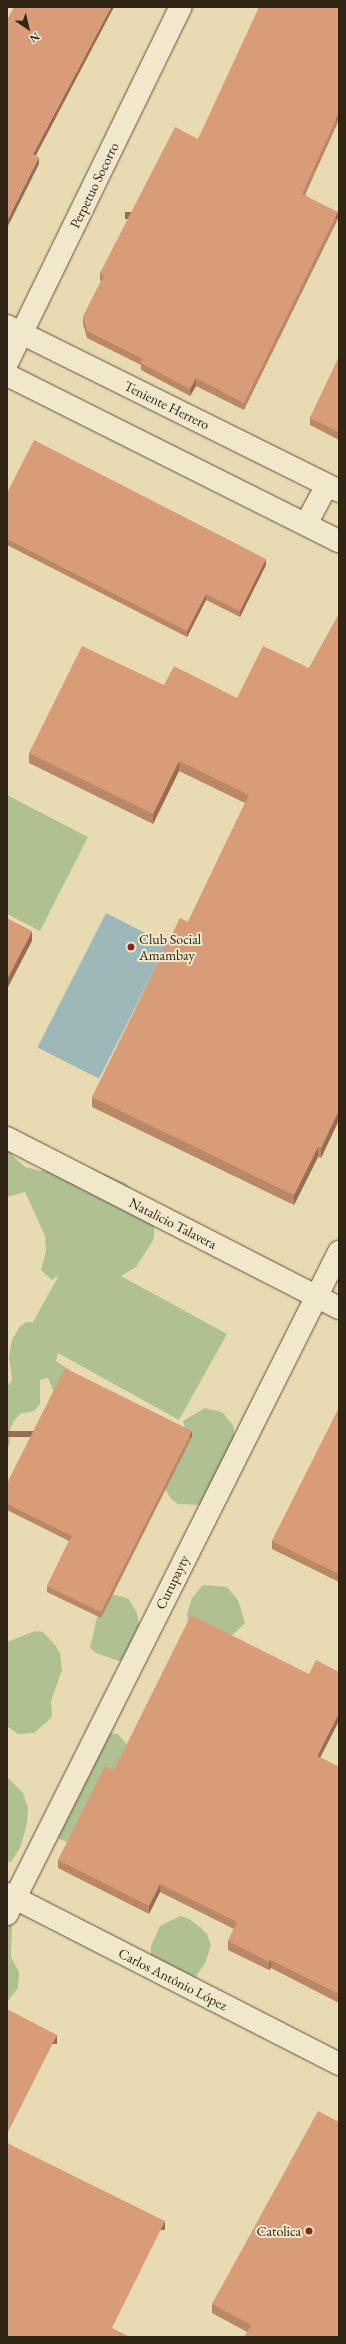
<!DOCTYPE html>
<meta charset="utf-8">
<style>
body{margin:0}
#map{position:relative;width:346px;height:2344px;overflow:hidden;background:#e9dbb1;font-family:"EB Garamond",serif}
div>[style]{position:absolute}
.green>*{inset:0;background:#b0c191}
.water>*{inset:0;background:#9db8b8;transform-origin:0 0}
.roads{filter:drop-shadow(0 0 1px #5f523c) drop-shadow(0 0 1px #5f523c)}
.street>*{height:22px;margin:-11px;padding:0 11px;transform-origin:11px;border-radius:11px;background:#f1e8cc}
.secondary>*{height:22px;margin:-11px;padding:0 11px;transform-origin:11px;border-radius:11px;background:#f1e8cc}
.wall>*{inset:0;background:#ba8767}
.shaded-wall>*{inset:0;background:#976e54;transform-origin:0 0}
.building>*{inset:0;background:#d89d78}
.dots>*{width:11px;height:11px;translate:-50% -50%;box-sizing:border-box;border:2px solid #f1e8cc;border-radius:50%}
span{translate:-50% -50%;white-space:nowrap;text-align:center;line-height:1.15;-webkit-text-stroke:4px #f1e8cc;paint-order:stroke}
.street-label{font-size:14px;color:#312515}
.poi-label{font-size:14px;color:#312515}
.left{translate:0 -50%;text-align:left}
.right{translate:-100% -50%;text-align:right}
.frame{position:absolute;inset:0;border:8px solid #312515;pointer-events:none}
.north{position:absolute;left:8px;top:8px;width:40px;height:40px;-webkit-text-stroke:3px #f1e8cc;paint-order:stroke;rotate:145deg;font-size:11px;font-weight:700;line-height:16px;text-align:center;color:#312515}
.north::after{content:'';display:block;margin:auto;width:14px;height:18px;background:#312515;clip-path:polygon(50% 0,100% 100%,50% 72%,0 100%)}
</style>
<div id="map">
<div class="green">
<div style="clip-path:polygon(7px 795px,88px 837px,40px 931px,7px 914px)"></div>
<div style="clip-path:polygon(7px 1143px,13px 1156px,25px 1167px,41px 1171px,74px 1167px,93px 1169px,125px 1183px,137px 1195px,154px 1222px,154px 1239px,136px 1267px,121px 1276px,227px 1334px,179px 1420px,58px 1353px,56px 1361px,71px 1371px,55px 1394px,48px 1378px,40px 1380px,40px 1404px,34px 1411px,20px 1414px,14px 1421px,10px 1429px,10px 1444px,7px 1449px,7px 1387px,12px 1380px,9px 1356px,12px 1340px,20px 1326px,27px 1322px,33px 1322px,59px 1275px,52px 1280px,41px 1270px,46px 1252px,45px 1236px,25px 1192px,7px 1197px)"></div>
<div style="clip-path:polygon(205px 1408px,222px 1412px,233px 1425px,240px 1474px,232px 1488px,203px 1505px,178px 1504px,172px 1500px,163px 1486px,185px 1428px,183px 1421px)"></div>
<div style="clip-path:polygon(203px 1585px,227px 1587px,238px 1600px,245px 1623px,228px 1639px,189px 1630px,187px 1614px,192px 1598px)"></div>
<div style="clip-path:polygon(112px 1594px,129px 1599px,137px 1613px,140px 1629px,127px 1659px,119px 1661px,96px 1653px,90px 1648px,98px 1613px)"></div>
<div style="clip-path:polygon(35px 1631px,43px 1632px,55px 1645px,60px 1653px,62px 1670px,51px 1701px,52px 1717px,34px 1733px,18px 1734px,7px 1726px,7px 1642px)"></div>
<div style="clip-path:polygon(110px 1733px,118px 1734px,128px 1746px,74px 1840px,66px 1842px,51px 1834px,59px 1786px,74px 1755px,81px 1748px)"></div>
<div style="clip-path:polygon(7px 1777px,23px 1793px,28px 1808px,27px 1824px,20px 1848px,11px 1862px,7px 1862px)"></div>
<div style="clip-path:polygon(180px 1916px,188px 1918px,201px 1928px,207px 1934px,211px 1946px,205px 1963px,195px 1978px,191px 1978px,189px 1974px,184px 1979px,153px 1959px,151px 1954px,151px 1946px,160px 1926px)"></div>
<div style="clip-path:polygon(7px 1921px,12px 1926px,11px 1957px,19px 1972px,18px 1988px,7px 2002px)"></div>
</div>
<div class="water">
<div style="left:106px;top:913px;width:69px;height:151px;rotate:27deg"></div>
</div>
<div class="roads">
<div class="street">
<div style="left:7px;top:326px;width:371px;rotate:26.4deg"></div>
<div style="left:7px;top:363px;width:396px;rotate:-64deg"></div>
<div style="left:7px;top:375px;width:371px;rotate:26.6deg"></div>
<div style="left:306px;top:524px;width:44px;rotate:-61.7deg"></div>
<div style="left:7px;top:1138px;width:373px;rotate:27.1deg"></div>
<div style="left:7px;top:1914px;width:741px;rotate:-63.37deg"></div>
</div>
<div class="secondary">
<div style="left:7px;top:1894px;width:373px;rotate:27.1deg"></div>
</div>
</div>
<div class="wall">
<div style="clip-path:polygon(339px 7px,339px 120px,305px 195px,338px 219px,244px 410px,196px 386px,190px 396px,141px 370px,141px 365px,87px 338px,83px 324px,83px 317px,101px 281px,100px 280px,100px 273px,198px 139px)"></div>
<div style="clip-path:polygon(339px 357px,339px 440px,310px 425px,310px 418px)"></div>
<div style="clip-path:polygon(7px 493px,266px 565px,240px 617px,206px 600px,187px 637px,7px 545px)"></div>
<div style="clip-path:polygon(339px 614px,339px 1120px,321px 1158px,318px 1157px,294px 1205px,92px 1107px,92px 1097px,188px 922px,245px 803px,179px 771px,153px 824px,29px 763px,29px 753px,164px 685px,237px 698px,309px 668px)"></div>
<div style="clip-path:polygon(339px 1408px,339px 1582px,272px 1549px,272px 1541px)"></div>
<div style="clip-path:polygon(192px 1437px,101px 1618px,47px 1592px,47px 1586px,69px 1541px,7px 1510px,7px 1483px)"></div>
<div style="clip-path:polygon(321px 1758px,339px 1767px,339px 2003px,271px 1968px,269px 1970px,228px 1950px,228px 1941px,234px 1929px,160px 1892px,149px 1914px,58px 1868px,58px 1860px,114px 1770px)"></div>
<div style="clip-path:polygon(212px 2304px,339px 2337px,247px 2332px,212px 2313px)"></div>
</div>
<div class="shaded-wall">
<div style="clip-path:polygon(111px 7px,114px 7px,33px 161px,33px 154px)"></div>
<div style="left:339px;top:113px;width:7px;height:89px;rotate:90deg"></div>
<div style="clip-path:polygon(39px 157px,39px 164px,7px 228px,7px 221px)"></div>
<div style="left:338px;top:212px;width:7px;height:213px;rotate:90deg"></div>
<div style="clip-path:polygon(196px 378px,196px 386px,190px 396px,190px 389px)"></div>
<div style="clip-path:polygon(266px 559px,266px 565px,240px 617px,240px 611px)"></div>
<div style="clip-path:polygon(206px 594px,206px 600px,187px 637px,187px 631px)"></div>
<div style="clip-path:polygon(179px 761px,179px 771px,153px 824px,153px 814px)"></div>
<div style="clip-path:polygon(32px 931px,32px 941px,7px 989px,7px 979px)"></div>
<div style="clip-path:polygon(339px 1110px,339px 1120px,321px 1158px,321px 1148px)"></div>
<div style="clip-path:polygon(318px 1147px,318px 1157px,294px 1205px,294px 1195px)"></div>
<div style="left:192px;top:1431px;width:6px;height:203px;rotate:90deg"></div>
<div style="clip-path:polygon(339px 1713px,339px 1721px,317px 1764px,317px 1756px)"></div>
<div style="clip-path:polygon(160px 1884px,160px 1892px,149px 1914px,149px 1906px)"></div>
<div style="clip-path:polygon(271px 1960px,271px 1968px,269px 1970px,269px 1962px)"></div>
<div style="left:57px;top:2035px;width:9px;height:111px;rotate:90deg"></div>
<div style="left:165px;top:2221px;width:9px;height:119px;rotate:90deg"></div>
</div>
<div class="building">
<div style="clip-path:polygon(14px 7px,111px 7px,33px 154px,39px 157px,7px 221px,7px 20px)"></div>
<div style="clip-path:polygon(259px 7px,339px 7px,339px 113px,302px 194px,338px 212px,244px 403px,196px 378px,190px 389px,141px 363px,143px 359px,87px 331px,83px 317px,104px 276px,100px 273px,175px 127px,198px 139px)"></div>
<div style="clip-path:polygon(339px 357px,339px 432px,310px 418px)"></div>
<div style="clip-path:polygon(34px 440px,266px 559px,240px 611px,206px 594px,187px 631px,7px 539px,7px 493px)"></div>
<div style="clip-path:polygon(339px 614px,339px 1110px,321px 1148px,318px 1147px,294px 1195px,92px 1097px,180px 918px,188px 922px,249px 795px,179px 761px,153px 814px,29px 753px,82px 646px,164px 685px,174px 666px,237px 698px,263px 646px,309px 668px)"></div>
<div style="clip-path:polygon(7px 918px,32px 931px,7px 979px)"></div>
<div style="clip-path:polygon(65px 1368px,192px 1431px,101px 1612px,47px 1586px,72px 1536px,7px 1504px,7px 1483px)"></div>
<div style="clip-path:polygon(339px 1408px,339px 1574px,272px 1541px)"></div>
<div style="clip-path:polygon(191px 1615px,309px 1674px,316px 1660px,339px 1672px,339px 1713px,317px 1756px,339px 1767px,339px 1994px,271px 1960px,269px 1962px,228px 1941px,237px 1922px,160px 1884px,149px 1906px,58px 1860px,105px 1766px,114px 1770px)"></div>
<div style="clip-path:polygon(7px 2009px,57px 2035px,7px 2134px)"></div>
<div style="clip-path:polygon(318px 2111px,339px 2122px,339px 2337px,244px 2337px,251px 2325px,212px 2304px)"></div>
<div style="clip-path:polygon(7px 2143px,165px 2221px,112px 2328px,130px 2337px,7px 2337px)"></div>
</div>
<div class="dots">
<div style="left:131px;top:947px;background:#8f2418"></div>
<div style="left:309px;top:2231px;background:#8f2418"></div>
</div>
<div class="street-label">
<span style="left:94px;top:185px;rotate:-64deg">Perpetuo Socorro</span>
<span style="left:167px;top:405px;rotate:26deg">Teniente Herrero</span>
<span style="left:173px;top:1223px;rotate:27deg">Natalicio Talavera</span>
<span style="left:172px;top:1582px;rotate:-64deg">Curupayty</span>
<span style="left:173px;top:1979px;rotate:27deg">Carlos Antônio López</span>
</div>
<div class="poi-label">
<span class="left" style="left:139px;top:947px">Club Social<br>Amambay</span>
<span class="right" style="left:301px;top:2231px">Catolica</span>
</div>
<div class="frame"></div>
<div class="north">N</div>
</div>
